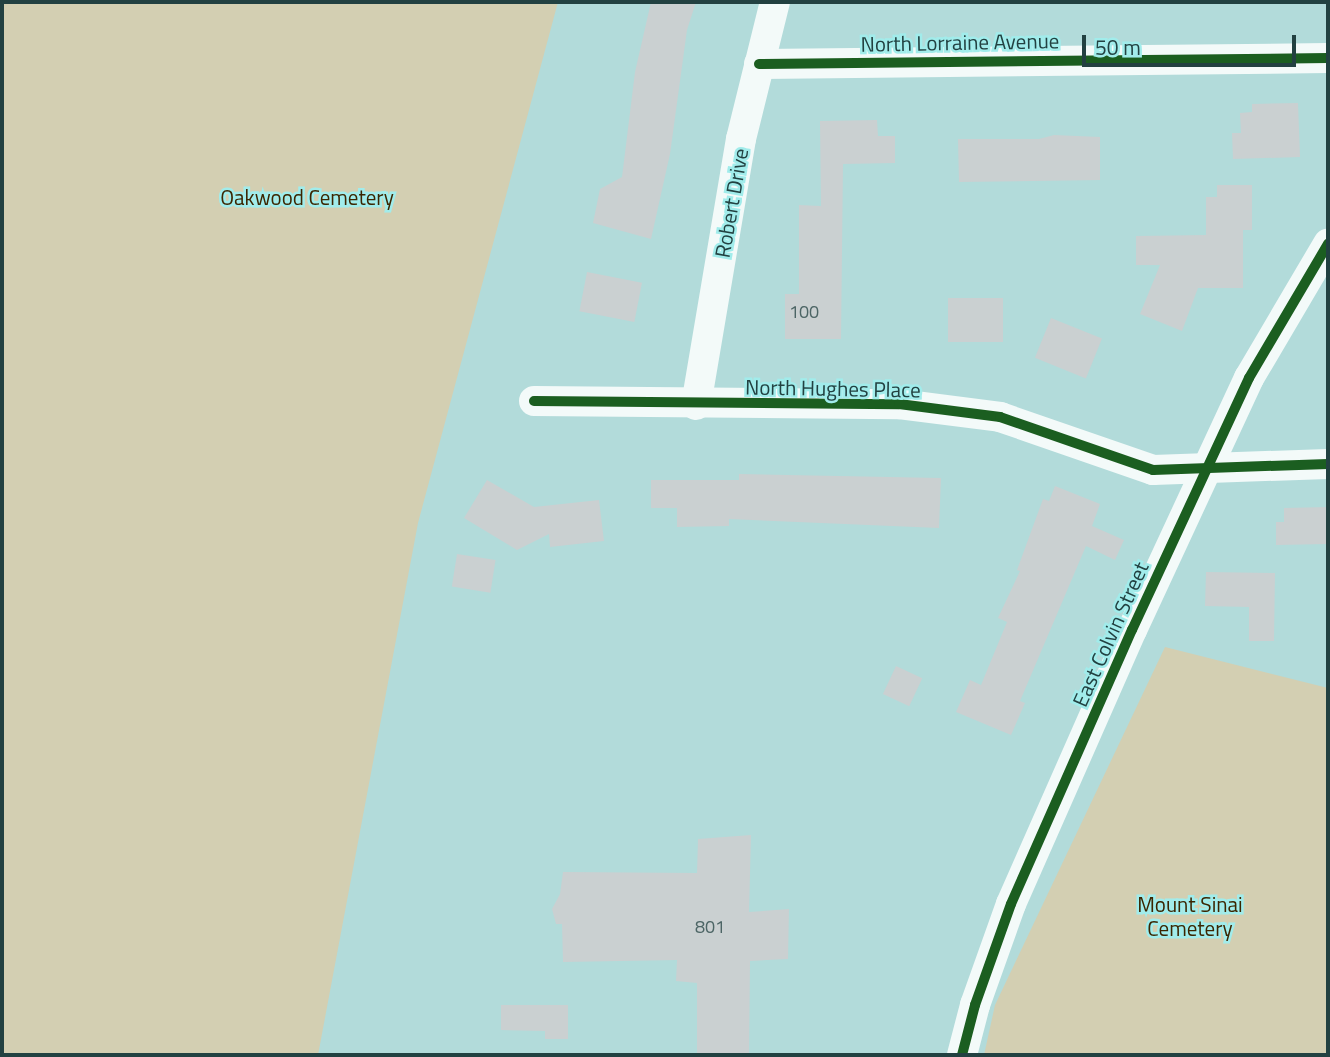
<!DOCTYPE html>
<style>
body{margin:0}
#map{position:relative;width:1330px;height:1057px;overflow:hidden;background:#b2dbda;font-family:"Titillium Web",sans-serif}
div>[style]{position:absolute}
.green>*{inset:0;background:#d3cfb2}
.building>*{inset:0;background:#cad0d1;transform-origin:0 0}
.minor>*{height:30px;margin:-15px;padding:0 15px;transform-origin:15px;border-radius:15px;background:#f3faf9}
.cycleway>*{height:10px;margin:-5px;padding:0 5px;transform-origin:5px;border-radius:5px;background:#1b5e20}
span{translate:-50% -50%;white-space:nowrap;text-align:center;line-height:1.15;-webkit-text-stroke:5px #a1eceb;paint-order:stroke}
.number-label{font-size:18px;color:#4c6565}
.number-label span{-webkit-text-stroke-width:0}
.street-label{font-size:21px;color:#224141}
.park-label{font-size:21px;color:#3c2500}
.frame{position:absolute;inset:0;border:4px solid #224141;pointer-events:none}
.scale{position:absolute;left:1082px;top:35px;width:214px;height:32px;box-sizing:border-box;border:4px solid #224141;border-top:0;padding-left:9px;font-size:21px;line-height:24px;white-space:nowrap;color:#224141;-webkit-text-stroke:5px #a1eceb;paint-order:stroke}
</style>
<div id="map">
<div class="green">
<div style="clip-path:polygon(2px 2px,558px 2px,418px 523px,318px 1055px,2px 1055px)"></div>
<div style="clip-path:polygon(1165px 647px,1328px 688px,1328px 1055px,984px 1055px,995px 1005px)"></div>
</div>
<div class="building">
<div style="clip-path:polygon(651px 2px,696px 2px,687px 30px,670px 154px,651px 239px,593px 223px,600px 189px,622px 177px,635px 72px)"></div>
<div style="clip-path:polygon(1298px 103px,1300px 157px,1233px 159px,1232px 133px,1241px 133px,1240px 113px,1252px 112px,1252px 104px)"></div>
<div style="clip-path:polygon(877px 120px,878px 136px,895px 136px,895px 163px,843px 164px,841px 339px,785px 339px,785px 294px,799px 294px,799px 205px,821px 206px,820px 121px)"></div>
<div style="clip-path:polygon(1054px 135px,1100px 137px,1100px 180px,959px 182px,958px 139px,1039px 139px)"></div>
<div style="clip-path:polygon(1217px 185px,1252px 185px,1252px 230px,1243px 230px,1243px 288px,1198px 288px,1182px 331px,1140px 314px,1160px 265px,1136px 265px,1136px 236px,1206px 235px,1206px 197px,1217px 197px)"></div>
<div style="left:587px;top:272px;width:56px;height:40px;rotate:11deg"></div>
<div style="left:948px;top:298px;width:55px;height:44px"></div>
<div style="left:1051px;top:318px;width:55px;height:43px;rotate:22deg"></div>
<div style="clip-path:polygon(739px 474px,941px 478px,939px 528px,729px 519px,729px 526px,677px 527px,677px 508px,651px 508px,651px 480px,739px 480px)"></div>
<div style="clip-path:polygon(487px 480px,534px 507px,599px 500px,604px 541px,550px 547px,549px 534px,517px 550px,464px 518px)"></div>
<div style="clip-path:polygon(1055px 486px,1100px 504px,1092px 526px,1124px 540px,1115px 560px,1086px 546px,1020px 701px,1025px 703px,1011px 735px,956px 712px,970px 680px,981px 685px,1007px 622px,998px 618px,1020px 571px,1017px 570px,1043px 499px,1049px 501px)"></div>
<div style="clip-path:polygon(1328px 507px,1328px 544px,1276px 545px,1276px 522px,1284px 522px,1284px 508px)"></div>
<div style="left:457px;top:554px;width:39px;height:33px;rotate:9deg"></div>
<div style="clip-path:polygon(1206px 572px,1275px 573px,1274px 641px,1249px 641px,1249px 607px,1205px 606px)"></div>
<div style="left:896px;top:666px;width:29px;height:31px;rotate:25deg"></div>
<div style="clip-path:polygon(751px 835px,749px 912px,789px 909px,788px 959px,750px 961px,749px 1055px,697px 1055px,697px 983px,676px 981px,677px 960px,563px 962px,562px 924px,556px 924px,552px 909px,560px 894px,563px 872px,697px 873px,698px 839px)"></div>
<div style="clip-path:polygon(501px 1005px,568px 1005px,568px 1039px,545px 1039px,545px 1031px,501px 1030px)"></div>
</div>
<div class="minor">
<div style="left:759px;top:64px;width:569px;rotate:-0.6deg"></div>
<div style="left:534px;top:401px;width:365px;rotate:0.5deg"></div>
<div style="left:899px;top:404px;width:102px;rotate:7.3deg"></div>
<div style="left:1000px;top:417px;width:162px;rotate:19.1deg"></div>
<div style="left:1153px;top:470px;width:175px;rotate:-2deg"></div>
<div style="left:696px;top:405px;width:270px;rotate:-80.4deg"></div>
<div style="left:741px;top:139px;width:141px;rotate:-76.1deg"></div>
<div style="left:962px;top:1055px;width:52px;rotate:-75.4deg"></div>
<div style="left:975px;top:1005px;width:107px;rotate:-70.4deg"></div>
<div style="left:1011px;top:904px;width:300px;rotate:-66.2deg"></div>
<div style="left:1132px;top:630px;width:278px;rotate:-65.1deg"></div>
<div style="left:1249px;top:378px;width:156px;rotate:-59.5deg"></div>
</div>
<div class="cycleway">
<div style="left:759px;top:64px;width:569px;rotate:-0.6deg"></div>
<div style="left:534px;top:401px;width:365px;rotate:0.5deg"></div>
<div style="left:899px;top:404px;width:102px;rotate:7.3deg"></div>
<div style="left:1000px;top:417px;width:162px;rotate:19.1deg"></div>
<div style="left:1153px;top:470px;width:175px;rotate:-2deg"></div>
<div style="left:962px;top:1055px;width:52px;rotate:-75.4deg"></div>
<div style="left:975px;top:1005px;width:107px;rotate:-70.4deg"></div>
<div style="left:1011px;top:904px;width:300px;rotate:-66.2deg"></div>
<div style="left:1132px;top:630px;width:278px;rotate:-65.1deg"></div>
<div style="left:1249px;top:378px;width:156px;rotate:-59.5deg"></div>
</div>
<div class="number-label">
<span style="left:804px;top:312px">100</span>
<span style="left:710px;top:927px">801</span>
</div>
<div class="street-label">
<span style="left:960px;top:42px;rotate:-1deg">North Lorraine Avenue</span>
<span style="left:731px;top:203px;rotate:-80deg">Robert Drive</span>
<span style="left:833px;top:388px;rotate:1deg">North Hughes Place</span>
<span style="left:1110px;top:634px;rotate:-66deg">East Colvin Street</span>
</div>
<div class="park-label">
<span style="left:307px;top:197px">Oakwood Cemetery</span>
<span style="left:1190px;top:916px">Mount Sinai<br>Cemetery</span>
</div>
<div class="frame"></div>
<div class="scale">50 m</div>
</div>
